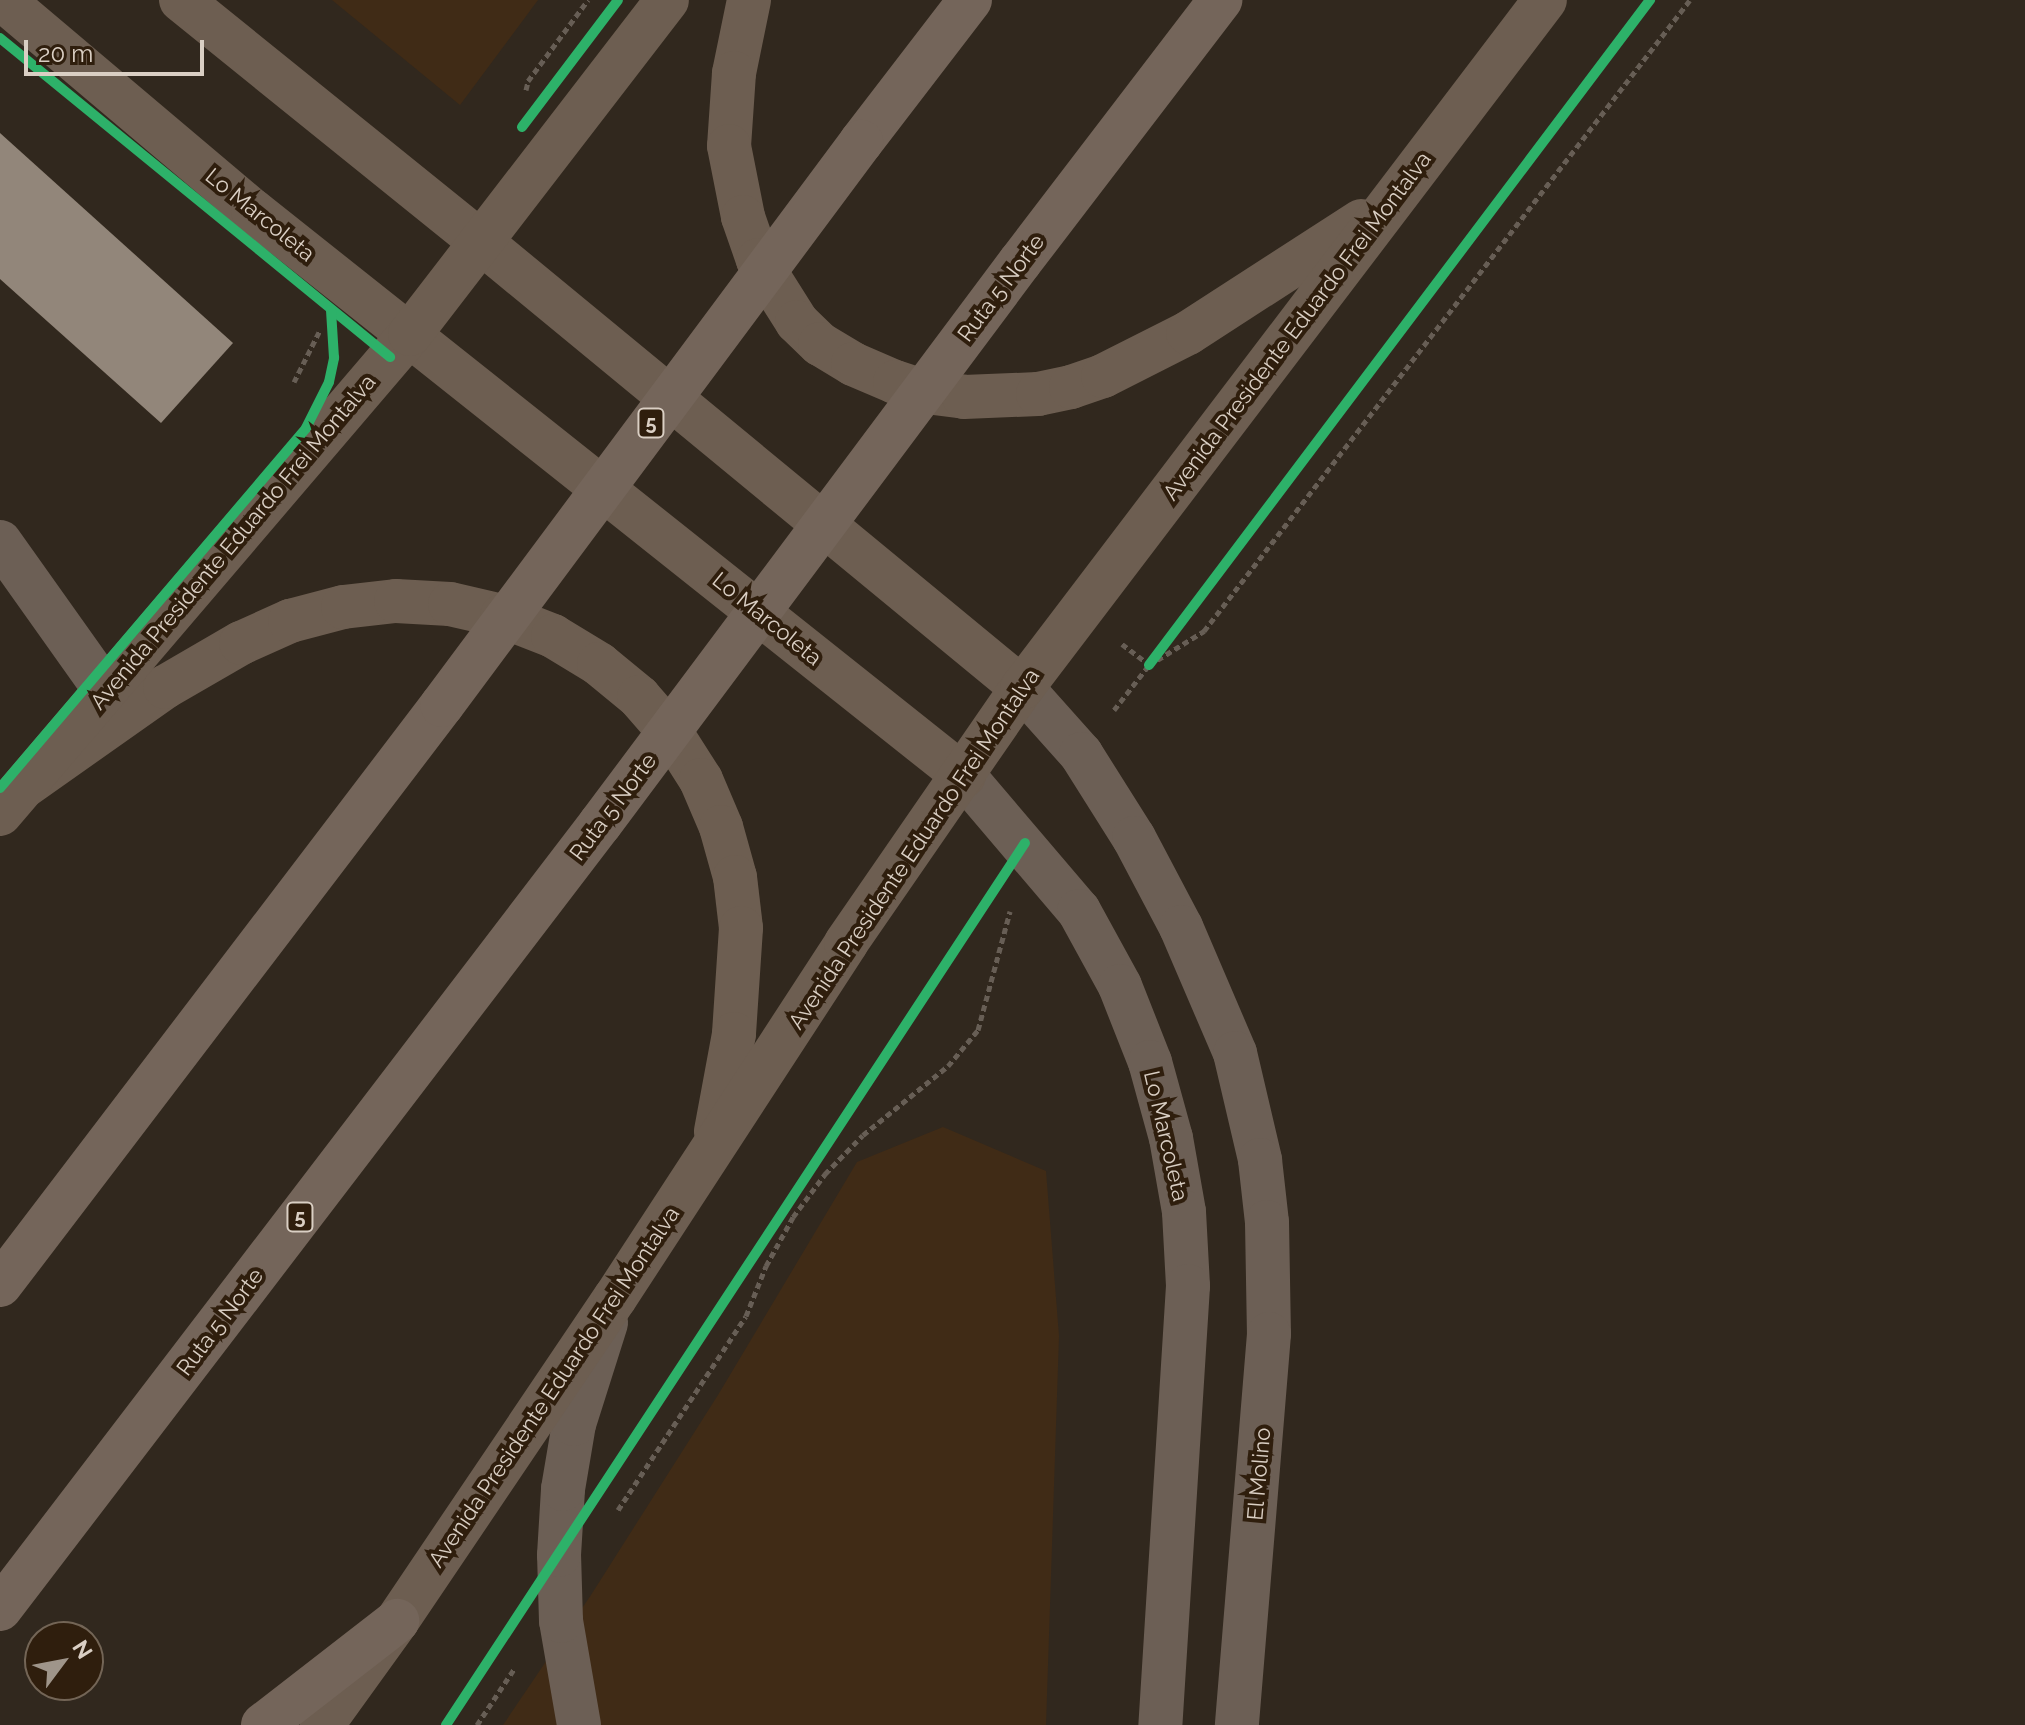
<!DOCTYPE html>
<style>
body{margin:0}
#map{position:relative;width:2025px;height:1725px;overflow:hidden;background:#31281e;font-family:Raleway,sans-serif}
div>[style]{position:absolute}
.built>*{inset:0;background:#402b16}
.building>*{inset:0;background:#92867a}
.path>*{height:5px;margin-top:-2.5px;transform-origin:0;background:repeating-linear-gradient(90deg,#675e55 0 6px,transparent 0 10px)}
.minor>*{height:44px;margin:-22px;padding:0 22px;transform-origin:22px;border-radius:22px;background:#6c5f55}
.major>*{height:44px;margin:-22px;padding:0 22px;transform-origin:22px;border-radius:22px;background:#6d5e51}
.highway>*{height:44px;margin:-22px;padding:0 22px;transform-origin:22px;border-radius:22px;background:#74655a}
.highway-bridge>*{height:44px;margin:-22px;padding:0 22px;transform-origin:22px;border-radius:22px;background:#74655a}
.cycleway>*{height:10px;margin:-5px;padding:0 5px;transform-origin:5px;border-radius:5px;background:#2db169}
span{translate:-50% -50%;white-space:nowrap;text-align:center;line-height:1.15;-webkit-text-stroke:8px #2f1e0d;paint-order:stroke}
.shield-label span{padding:2px 6px;background:#2f1e0d;border:2px solid;border-radius:6px;-webkit-text-stroke-width:0}
.shield-label{font-size:20px;color:#dacfc4;font-weight:700}
.street-label{font-size:22px;color:#dacfc4}
.north{position:absolute;left:24px;top:1621px;width:80px;height:80px;box-sizing:border-box;background:#2f1e0d;border:2px solid #736556;border-radius:50%;rotate:58deg;font-size:22px;font-weight:700;line-height:32px;text-align:center;color:#dacfc4}
.north::after{content:'';display:block;margin:auto;width:28px;height:36px;background:#9f958a;clip-path:polygon(50% 0,100% 100%,50% 72%,0 100%)}
.scale{position:absolute;left:24px;top:40px;width:180px;height:36px;box-sizing:border-box;border:4px solid #dacfc4;border-top:0;padding-left:10px;font-size:24px;line-height:28px;white-space:nowrap;color:#dacfc4;-webkit-text-stroke:6px #2f1e0d;paint-order:stroke}
</style>
<div id="map">
<div class="built">
<div style="clip-path:polygon(332px 0,538px 0,460px 105px)"></div>
<div style="clip-path:polygon(943px 1127px,1046px 1171px,1059px 1336px,1046px 1725px,503px 1725px,591px 1595px,718px 1395px,857px 1162px)"></div>
</div>
<div class="building">
<div style="clip-path:polygon(0 133px,233px 343px,161px 423px,0 279px)"></div>
</div>
<div class="path">
<div style="left:526px;top:90px;width:9px;rotate:-77deg"></div>
<div style="left:528px;top:81px;width:101px;rotate:-53.5deg"></div>
<div style="left:294px;top:382px;width:58px;rotate:-63.4deg"></div>
<div style="left:1122px;top:644px;width:34px;rotate:37deg"></div>
<div style="left:1114px;top:710px;width:57px;rotate:-52.1deg"></div>
<div style="left:1149px;top:665px;width:65px;rotate:-31.7deg"></div>
<div style="left:1204px;top:631px;width:796px;rotate:-52.4deg"></div>
<div style="left:618px;top:1510px;width:232px;rotate:-56.6deg"></div>
<div style="left:746px;top:1316px;width:54px;rotate:-68.2deg"></div>
<div style="left:766px;top:1266px;width:56px;rotate:-61.1deg"></div>
<div style="left:793px;top:1217px;width:54px;rotate:-53.3deg"></div>
<div style="left:825px;top:1174px;width:54px;rotate:-45.7deg"></div>
<div style="left:863px;top:1135px;width:109px;rotate:-39.1deg"></div>
<div style="left:948px;top:1066px;width:47px;rotate:-50.2deg"></div>
<div style="left:978px;top:1030px;width:123px;rotate:-74.9deg"></div>
<div style="left:477px;top:1725px;width:67px;rotate:-56.5deg"></div>
</div>
<div class="minor">
<div style="left:0;top:542px;width:183px;rotate:54.6deg"></div>
<div style="left:1022px;top:688px;width:89px;rotate:48.2deg"></div>
<div style="left:1081px;top:754px;width:99px;rotate:57.8deg"></div>
<div style="left:1134px;top:838px;width:101px;rotate:62.2deg"></div>
<div style="left:1181px;top:927px;width:137px;rotate:66.8deg"></div>
<div style="left:1235px;top:1053px;width:110px;rotate:76.8deg"></div>
<div style="left:1260px;top:1160px;width:62px;rotate:83.6deg"></div>
<div style="left:1267px;top:1222px;width:112px;rotate:89deg"></div>
<div style="left:1269px;top:1334px;width:392px;rotate:94.7deg"></div>
<div style="left:964px;top:776px;width:177px;rotate:49.6deg"></div>
<div style="left:1079px;top:911px;width:85px;rotate:61.3deg"></div>
<div style="left:1120px;top:986px;width:82px;rotate:68.5deg"></div>
<div style="left:1150px;top:1062px;width:79px;rotate:74.6deg"></div>
<div style="left:1171px;top:1138px;width:75px;rotate:80deg"></div>
<div style="left:1184px;top:1212px;width:74px;rotate:86.9deg"></div>
<div style="left:1188px;top:1286px;width:440px;rotate:93.6deg"></div>
<div style="left:579px;top:1725px;width:106px;rotate:-99.8deg"></div>
<div style="left:561px;top:1621px;width:66px;rotate:-91.7deg"></div>
<div style="left:559px;top:1555px;width:66px;rotate:-86.5deg"></div>
<div style="left:563px;top:1489px;width:66px;rotate:-80.4deg"></div>
<div style="left:574px;top:1424px;width:106px;rotate:-72.4deg"></div>
</div>
<div class="major">
<div style="left:3px;top:0;width:327px;rotate:40.2deg"></div>
<div style="left:253px;top:211px;width:908px;rotate:38.47deg"></div>
<div style="left:181px;top:0;width:385px;rotate:38.9deg"></div>
<div style="left:481px;top:242px;width:701px;rotate:39.5deg"></div>
<div style="left:749px;top:0;width:75px;rotate:101.6deg"></div>
<div style="left:734px;top:73px;width:73px;rotate:93.9deg"></div>
<div style="left:729px;top:146px;width:72px;rotate:78.8deg"></div>
<div style="left:743px;top:217px;width:46px;rotate:70.8deg"></div>
<div style="left:758px;top:260px;width:73px;rotate:57.8deg"></div>
<div style="left:797px;top:322px;width:32px;rotate:44deg"></div>
<div style="left:820px;top:344px;width:39px;rotate:31deg"></div>
<div style="left:853px;top:364px;width:46px;rotate:23.2deg"></div>
<div style="left:895px;top:382px;width:33px;rotate:18deg"></div>
<div style="left:926px;top:392px;width:38px;rotate:7deg"></div>
<div style="left:964px;top:397px;width:74px;rotate:-2.3deg"></div>
<div style="left:1038px;top:394px;width:34px;rotate:-12deg"></div>
<div style="left:1071px;top:387px;width:34px;rotate:-19deg"></div>
<div style="left:1103px;top:376px;width:95px;rotate:-26.8deg"></div>
<div style="left:1188px;top:333px;width:206px;rotate:-32.9deg"></div>
<div style="left:26px;top:785px;width:170px;rotate:-35.2deg"></div>
<div style="left:165px;top:687px;width:88px;rotate:-30.1deg"></div>
<div style="left:241px;top:643px;width:54px;rotate:-24.2deg"></div>
<div style="left:290px;top:621px;width:55px;rotate:-14.8deg"></div>
<div style="left:343px;top:607px;width:53px;rotate:-6.5deg"></div>
<div style="left:396px;top:601px;width:54px;rotate:3.2deg"></div>
<div style="left:450px;top:604px;width:53px;rotate:13deg"></div>
<div style="left:502px;top:616px;width:55px;rotate:21.4deg"></div>
<div style="left:553px;top:636px;width:54px;rotate:31.3deg"></div>
<div style="left:599px;top:664px;width:52px;rotate:39.5deg"></div>
<div style="left:639px;top:697px;width:52px;rotate:48.9deg"></div>
<div style="left:673px;top:736px;width:52px;rotate:57.5deg"></div>
<div style="left:701px;top:780px;width:51px;rotate:66.9deg"></div>
<div style="left:721px;top:827px;width:52px;rotate:74.4deg"></div>
<div style="left:735px;top:877px;width:51px;rotate:83.3deg"></div>
<div style="left:741px;top:928px;width:106px;rotate:93.8deg"></div>
<div style="left:734px;top:1034px;width:99px;rotate:100.5deg"></div>
<div style="left:0;top:814px;width:631px;rotate:-49.5deg"></div>
<div style="left:410px;top:334px;width:421px;rotate:-52.4deg"></div>
<div style="left:322px;top:1725px;width:128px;rotate:-54.2deg"></div>
<div style="left:397px;top:1621px;width:390px;rotate:-56deg"></div>
<div style="left:615px;top:1298px;width:424px;rotate:-56.9deg"></div>
<div style="left:846px;top:943px;width:310px;rotate:-55.4deg"></div>
<div style="left:1022px;top:688px;width:864px;rotate:-52.76deg"></div>
</div>
<div class="highway">
<div style="left:861px;top:142px;width:179px;rotate:-52.5deg"></div>
<div style="left:1020px;top:262px;width:330px;rotate:-52.6deg"></div>
<div style="left:0;top:1285px;width:729px;rotate:-52.69deg"></div>
<div style="left:0;top:1609px;width:988px;rotate:-52.61deg"></div>
<div style="left:263px;top:1725px;width:170px;rotate:-37.8deg"></div>
</div>
<div class="highway-bridge">
<div style="left:442px;top:705px;width:702px;rotate:-53.34deg"></div>
<div style="left:600px;top:824px;width:702px;rotate:-53.23deg"></div>
</div>
<div class="cycleway">
<div style="left:0;top:38px;width:504px;rotate:39.28deg"></div>
<div style="left:522px;top:127px;width:159px;rotate:-52.9deg"></div>
<div style="left:1149px;top:665px;width:833px;rotate:-53.01deg"></div>
<div style="left:0;top:788px;width:472px;rotate:-49.6deg"></div>
<div style="left:306px;top:428px;width:51px;rotate:-63.4deg"></div>
<div style="left:329px;top:382px;width:25px;rotate:-78deg"></div>
<div style="left:334px;top:358px;width:48px;rotate:-93.6deg"></div>
<div style="left:446px;top:1725px;width:1055px;rotate:-56.72deg"></div>
</div>
<div class="shield-label">
<span style="left:651px;top:423px">5</span>
<span style="left:300px;top:1217px">5</span>
</div>
<div class="street-label">
<span style="left:260px;top:215px;rotate:39deg">Lo Marcoleta</span>
<span style="left:1001px;top:288px;rotate:-53deg">Ruta 5 Norte</span>
<span style="left:1297px;top:326px;rotate:-53deg">Avenida Presidente Eduardo Frei Montalva</span>
<span style="left:233px;top:542px;rotate:-50deg">Avenida Presidente Eduardo Frei Montalva</span>
<span style="left:767px;top:619px;rotate:39deg">Lo Marcoleta</span>
<span style="left:613px;top:807px;rotate:-53deg">Ruta 5 Norte</span>
<span style="left:914px;top:849px;rotate:-56deg">Avenida Presidente Eduardo Frei Montalva</span>
<span style="left:1166px;top:1136px;rotate:77deg">Lo Marcoleta</span>
<span style="left:220px;top:1322px;rotate:-53deg">Ruta 5 Norte</span>
<span style="left:554px;top:1387px;rotate:-56deg">Avenida Presidente Eduardo Frei Montalva</span>
<span style="left:1259px;top:1474px;rotate:-85deg">El Molino</span>
</div>
<div class="north">N</div>
<div class="scale">20 m</div>
</div>
